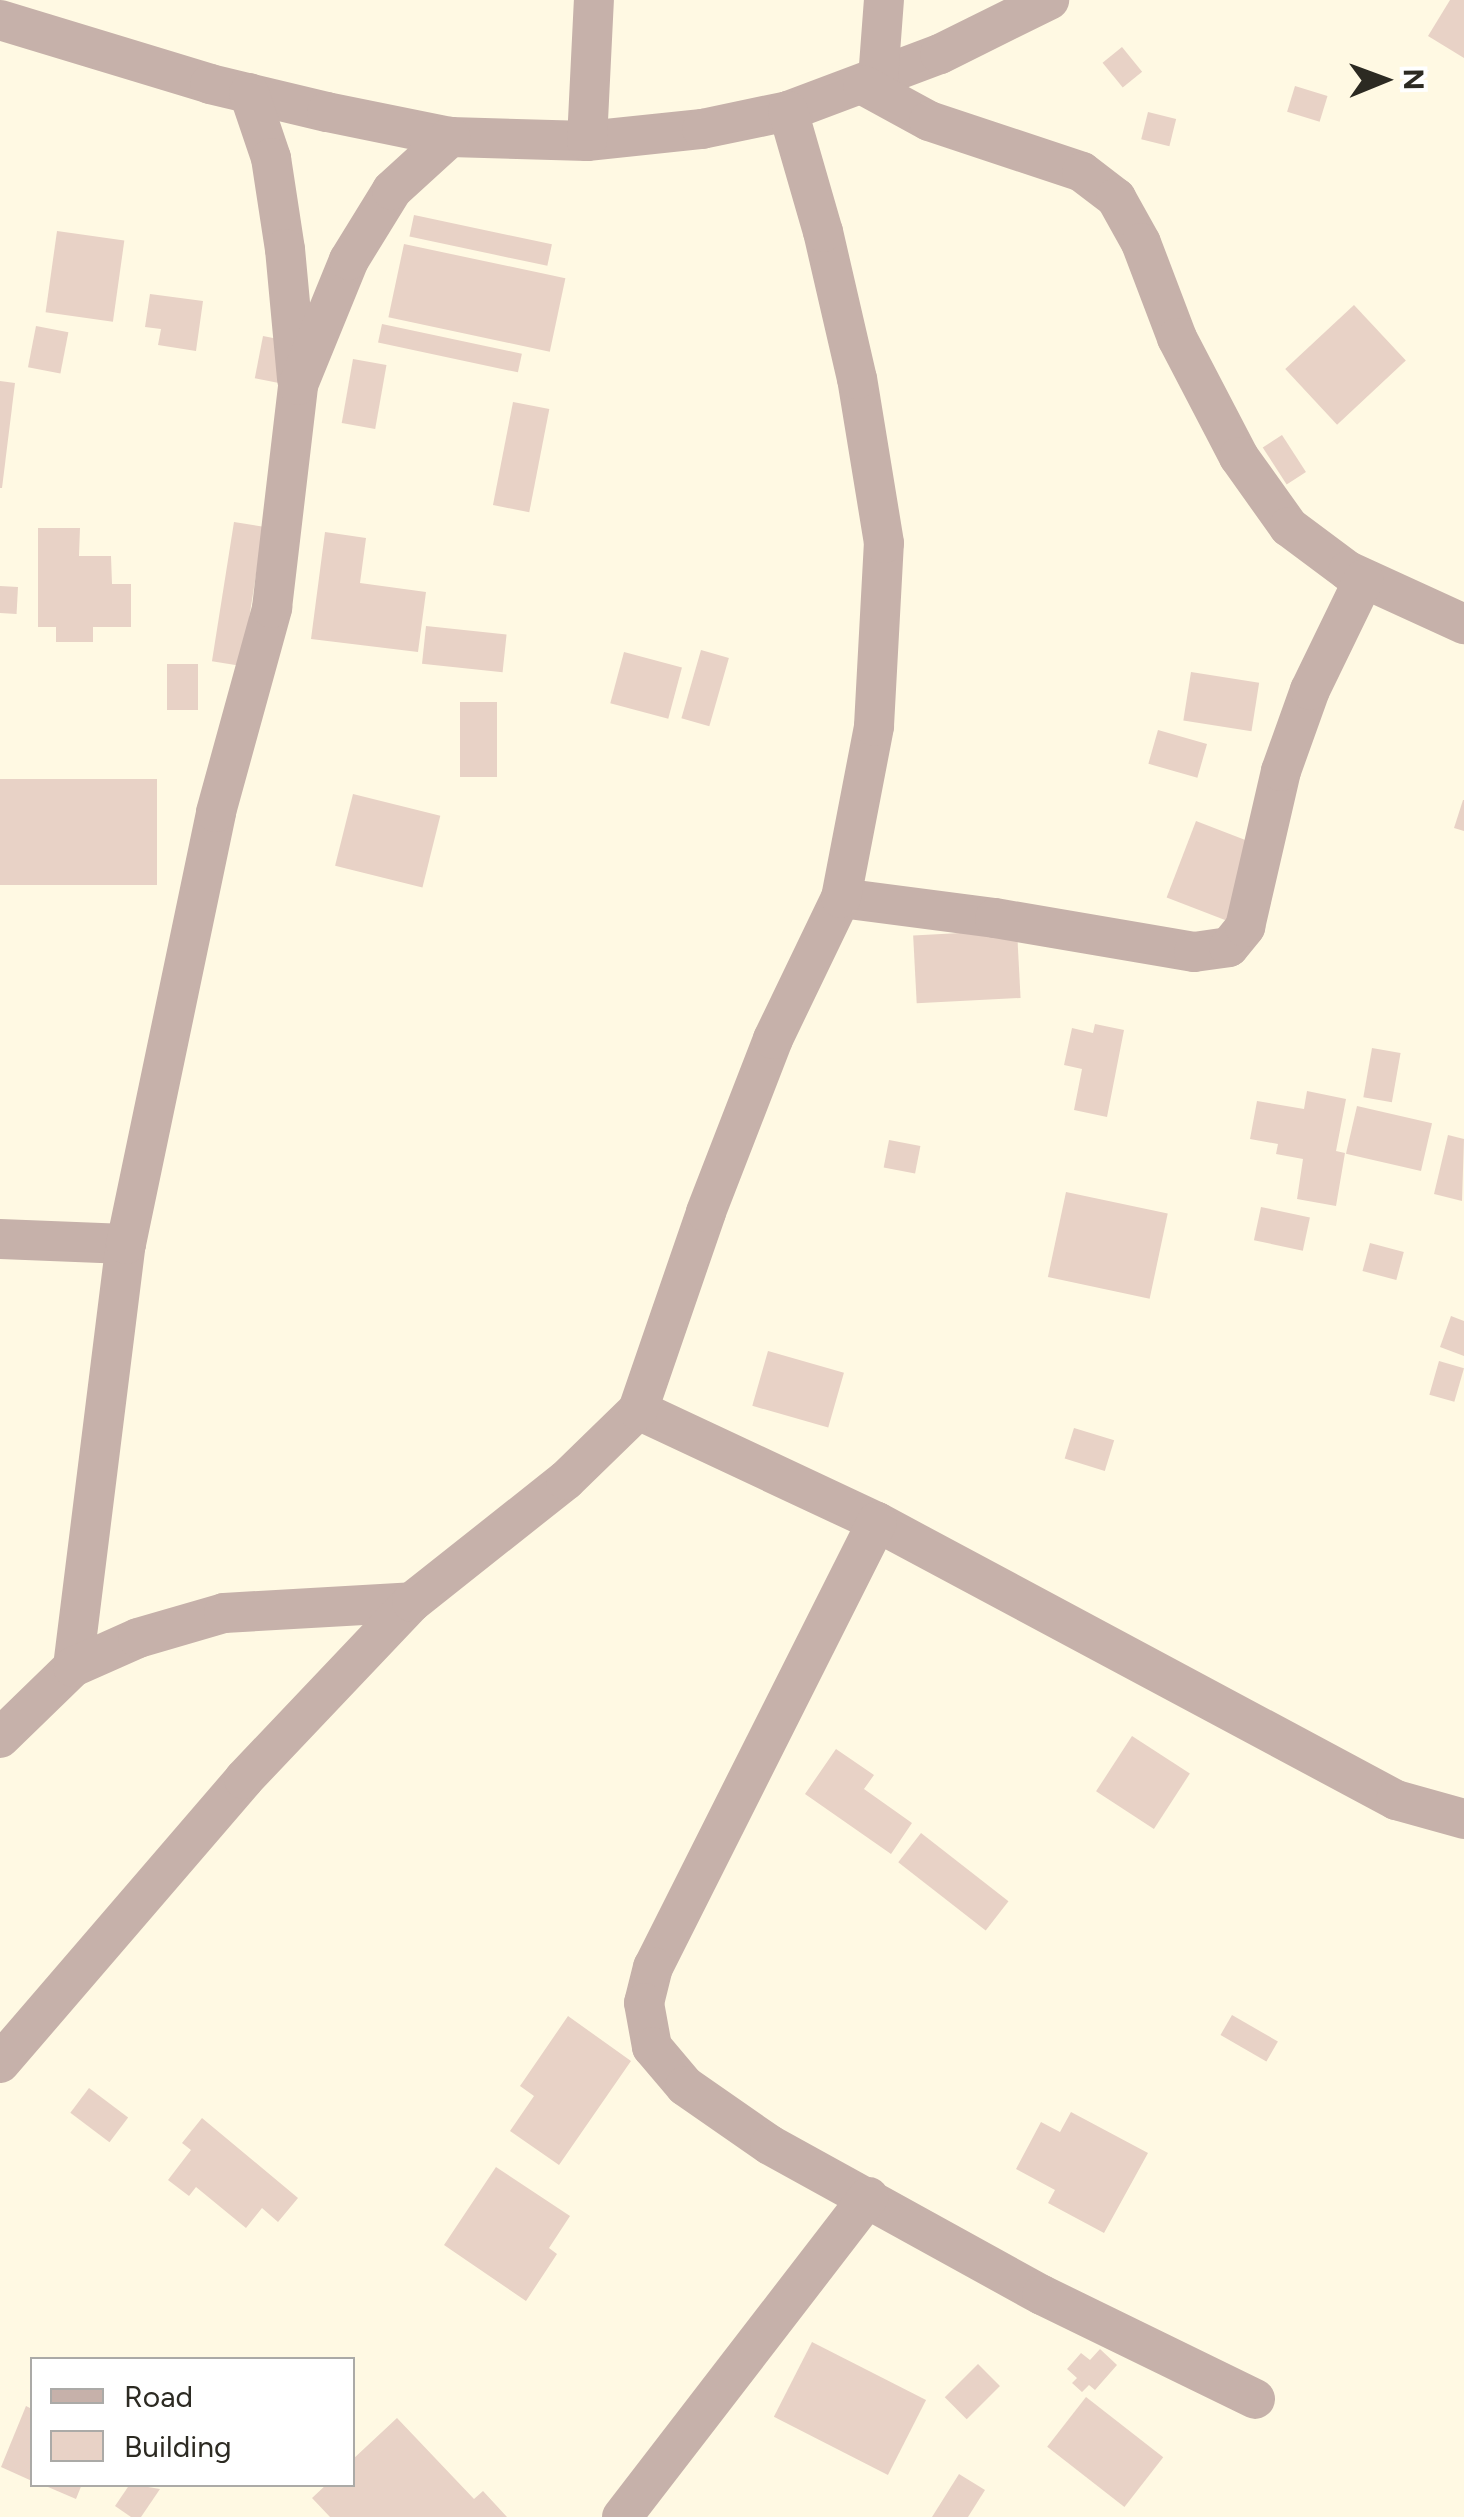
<!DOCTYPE html>
<style>
body{margin:0}
#map{position:relative;width:1464px;height:2517px;overflow:hidden;background:#fff9e3;font-family:Figtree,sans-serif}
div>[style]{position:absolute}
.building>*{inset:0;background:#e8d2c6;transform-origin:0 0}
.minor>*{height:40px;margin:-20px;padding:0 20px;transform-origin:20px;border-radius:20px;background:#c6b1aa}
span{translate:-50% -50%;white-space:nowrap;text-align:center;line-height:1.15;-webkit-text-stroke:8px #fff;paint-order:stroke}
.legend{position:absolute;left:30px;top:2357px;width:325px;height:130px;box-sizing:border-box;background:#fff;border:2px solid #abaaa7;margin:0;padding:12px 18px;list-style:none;font-size:30px;color:#2c2a22}
.legend li{display:flex;align-items:center;gap:20px;height:50px}
.legend b{width:50px;border:2px solid #abaaa7}
.north{position:absolute;left:1334px;top:30px;width:100px;height:100px;-webkit-text-stroke:8px #fff;paint-order:stroke;rotate:89deg;font-size:28px;font-weight:700;line-height:40px;text-align:center;color:#2c2a22}
.north::after{content:'';display:block;margin:auto;width:35px;height:45px;background:#2c2a22;clip-path:polygon(50% 0,100% 100%,50% 72%,0 100%)}
</style>
<div id="map">
<div class="building">
<div style="clip-path:polygon(1450px 0,1464px 0,1464px 58px,1428px 36px)"></div>
<div style="left:1122px;top:47px;width:32px;height:25px;rotate:51deg"></div>
<div style="left:1295px;top:86px;width:34px;height:27px;rotate:17deg"></div>
<div style="left:1148px;top:112px;width:29px;height:28px;rotate:14deg"></div>
<div style="left:414px;top:215px;width:141px;height:22px;rotate:12deg"></div>
<div style="left:57px;top:231px;width:68px;height:82px;rotate:8deg"></div>
<div style="left:404px;top:244px;width:165px;height:75px;rotate:12deg"></div>
<div style="clip-path:polygon(150px 294px,203px 301px,196px 351px,158px 345px,161px 329px,145px 327px)"></div>
<div style="left:1354px;top:305px;width:76px;height:94px;rotate:47deg"></div>
<div style="left:382px;top:324px;width:143px;height:19px;rotate:12deg"></div>
<div style="left:36px;top:326px;width:33px;height:42px;rotate:11deg"></div>
<div style="left:263px;top:336px;width:31px;height:43px;rotate:11deg"></div>
<div style="left:353px;top:359px;width:34px;height:65px;rotate:10deg"></div>
<div style="clip-path:polygon(0 381px,15px 383px,2px 488px,0 488px)"></div>
<div style="left:513px;top:402px;width:37px;height:105px;rotate:11deg"></div>
<div style="left:1282px;top:435px;width:44px;height:23px;rotate:57deg"></div>
<div style="left:234px;top:522px;width:30px;height:141px;rotate:9deg"></div>
<div style="clip-path:polygon(38px 528px,80px 528px,79px 556px,111px 556px,112px 584px,131px 584px,131px 627px,93px 627px,93px 642px,56px 642px,56px 627px,38px 627px)"></div>
<div style="clip-path:polygon(325px 532px,366px 538px,360px 583px,426px 592px,418px 652px,311px 639px)"></div>
<div style="left:0;top:586px;width:18px;height:27px;rotate:3deg"></div>
<div style="left:426px;top:626px;width:81px;height:38px;rotate:6deg"></div>
<div style="left:701px;top:650px;width:29px;height:71px;rotate:16deg"></div>
<div style="left:624px;top:652px;width:60px;height:53px;rotate:15deg"></div>
<div style="left:167px;top:664px;width:31px;height:46px"></div>
<div style="left:1191px;top:672px;width:69px;height:49px;rotate:9deg"></div>
<div style="left:460px;top:702px;width:37px;height:75px"></div>
<div style="left:1158px;top:730px;width:51px;height:35px;rotate:16deg"></div>
<div style="left:0;top:779px;width:157px;height:106px"></div>
<div style="left:353px;top:794px;width:90px;height:74px;rotate:14deg"></div>
<div style="clip-path:polygon(1463px 800px,1464px 800px,1464px 831px,1454px 828px)"></div>
<div style="left:1196px;top:821px;width:66px;height:82px;rotate:21deg"></div>
<div style="left:1017px;top:930px;width:68px;height:104px;rotate:87deg"></div>
<div style="clip-path:polygon(1095px 1024px,1124px 1030px,1107px 1117px,1074px 1110px,1082px 1069px,1064px 1065px,1072px 1028px,1093px 1033px)"></div>
<div style="left:1372px;top:1048px;width:29px;height:50px;rotate:10deg"></div>
<div style="clip-path:polygon(1307px 1091px,1346px 1099px,1336px 1151px,1345px 1153px,1336px 1206px,1297px 1199px,1303px 1159px,1276px 1154px,1278px 1144px,1250px 1139px,1257px 1101px,1304px 1109px)"></div>
<div style="left:1357px;top:1106px;width:77px;height:49px;rotate:13deg"></div>
<div style="clip-path:polygon(1448px 1135px,1464px 1139px,1462px 1201px,1434px 1194px)"></div>
<div style="left:889px;top:1140px;width:32px;height:28px;rotate:11deg"></div>
<div style="left:1066px;top:1192px;width:104px;height:87px;rotate:12deg"></div>
<div style="left:1261px;top:1207px;width:50px;height:34px;rotate:12deg"></div>
<div style="left:1370px;top:1243px;width:35px;height:29px;rotate:15deg"></div>
<div style="clip-path:polygon(1451px 1316px,1464px 1321px,1464px 1356px,1440px 1347px)"></div>
<div style="left:768px;top:1351px;width:79px;height:57px;rotate:16deg"></div>
<div style="left:1439px;top:1361px;width:26px;height:35px;rotate:16deg"></div>
<div style="left:1074px;top:1428px;width:42px;height:32px;rotate:17deg"></div>
<div style="left:1132px;top:1736px;width:69px;height:66px;rotate:33deg"></div>
<div style="clip-path:polygon(836px 1749px,874px 1775px,864px 1789px,912px 1823px,891px 1854px,805px 1794px)"></div>
<div style="left:921px;top:1833px;width:111px;height:37px;rotate:38deg"></div>
<div style="left:1232px;top:2015px;width:53px;height:23px;rotate:30deg"></div>
<div style="clip-path:polygon(568px 2016px,631px 2061px,559px 2165px,510px 2131px,534px 2096px,520px 2086px)"></div>
<div style="left:89px;top:2088px;width:49px;height:31px;rotate:37deg"></div>
<div style="clip-path:polygon(1071px 2112px,1148px 2153px,1104px 2233px,1048px 2203px,1055px 2190px,1016px 2169px,1041px 2122px,1060px 2132px)"></div>
<div style="clip-path:polygon(202px 2118px,298px 2198px,278px 2222px,262px 2208px,246px 2228px,196px 2187px,189px 2196px,168px 2180px,191px 2150px,182px 2143px)"></div>
<div style="clip-path:polygon(496px 2167px,570px 2216px,549px 2248px,557px 2254px,526px 2301px,444px 2245px)"></div>
<div style="left:812px;top:2342px;width:128px;height:84px;rotate:27deg"></div>
<div style="clip-path:polygon(1100px 2349px,1117px 2365px,1095px 2390px,1089px 2385px,1082px 2392px,1072px 2383px,1077px 2378px,1067px 2369px,1081px 2353px,1090px 2360px)"></div>
<div style="left:978px;top:2364px;width:31px;height:47px;rotate:45deg"></div>
<div style="left:1086px;top:2397px;width:98px;height:63px;rotate:38deg"></div>
<div style="clip-path:polygon(26px 2406px,32px 2409px,32px 2481px,1px 2467px)"></div>
<div style="clip-path:polygon(397px 2418px,474px 2499px,483px 2491px,507px 2517px,330px 2517px,312px 2498px,327px 2484px,352px 2484px,352px 2460px)"></div>
<div style="clip-path:polygon(959px 2474px,985px 2490px,968px 2517px,932px 2517px)"></div>
<div style="clip-path:polygon(41px 2484px,82px 2484px,76px 2499px)"></div>
<div style="clip-path:polygon(130px 2484px,160px 2489px,141px 2517px,131px 2517px,115px 2506px)"></div>
</div>
<div class="minor">
<div style="left:0;top:20px;width:220px;rotate:16.9deg"></div>
<div style="left:210px;top:84px;width:120px;rotate:13.5deg"></div>
<div style="left:327px;top:112px;width:126px;rotate:11.5deg"></div>
<div style="left:450px;top:137px;width:137px;rotate:1.7deg"></div>
<div style="left:587px;top:141px;width:116px;rotate:-6deg"></div>
<div style="left:702px;top:129px;width:88px;rotate:-11.8deg"></div>
<div style="left:788px;top:111px;width:162px;rotate:-20.6deg"></div>
<div style="left:940px;top:54px;width:122px;rotate:-26.4deg"></div>
<div style="left:878px;top:79px;width:79px;rotate:-85.7deg"></div>
<div style="left:863px;top:85px;width:75px;rotate:28.6deg"></div>
<div style="left:929px;top:121px;width:161px;rotate:18.4deg"></div>
<div style="left:1082px;top:172px;width:43px;rotate:37.4deg"></div>
<div style="left:1116px;top:198px;width:51px;rotate:60.9deg"></div>
<div style="left:1141px;top:243px;width:102px;rotate:69.2deg"></div>
<div style="left:1177px;top:338px;width:134px;rotate:62.5deg"></div>
<div style="left:1239px;top:457px;width:86px;rotate:54.5deg"></div>
<div style="left:1289px;top:527px;width:74px;rotate:36.7deg"></div>
<div style="left:1348px;top:571px;width:128px;rotate:24.6deg"></div>
<div style="left:249px;top:93px;width:69px;rotate:71.3deg"></div>
<div style="left:271px;top:158px;width:92px;rotate:81.3deg"></div>
<div style="left:285px;top:249px;width:131px;rotate:84.7deg"></div>
<div style="left:587px;top:141px;width:141px;rotate:-87.2deg"></div>
<div style="left:841px;top:898px;width:155px;rotate:7.4deg"></div>
<div style="left:995px;top:918px;width:202px;rotate:9.7deg"></div>
<div style="left:1194px;top:952px;width:35px;rotate:-8deg"></div>
<div style="left:1229px;top:947px;width:26px;rotate:-51deg"></div>
<div style="left:1245px;top:927px;width:160px;rotate:-77deg"></div>
<div style="left:1281px;top:771px;width:86px;rotate:-70.3deg"></div>
<div style="left:1310px;top:690px;width:123px;rotate:-64.1deg"></div>
<div style="left:0;top:1239px;width:126px;rotate:2.3deg"></div>
<div style="left:638px;top:1410px;width:264px;rotate:25.1deg"></div>
<div style="left:877px;top:1522px;width:589px;rotate:28.18deg"></div>
<div style="left:1396px;top:1800px;width:71px;rotate:15.6deg"></div>
<div style="left:877px;top:1522px;width:498px;rotate:116.7deg"></div>
<div style="left:653px;top:1967px;width:37px;rotate:104deg"></div>
<div style="left:644px;top:2003px;width:45px;rotate:79.7deg"></div>
<div style="left:652px;top:2047px;width:51px;rotate:49.8deg"></div>
<div style="left:685px;top:2086px;width:103px;rotate:34.8deg"></div>
<div style="left:770px;top:2145px;width:311px;rotate:28.9deg"></div>
<div style="left:1042px;top:2295px;width:237px;rotate:26deg"></div>
<div style="left:73px;top:1667px;width:426px;rotate:-82.9deg"></div>
<div style="left:126px;top:1244px;width:441px;rotate:-78.2deg"></div>
<div style="left:216px;top:812px;width:212px;rotate:-74.6deg"></div>
<div style="left:272px;top:608px;width:225px;rotate:-83.3deg"></div>
<div style="left:298px;top:385px;width:135px;rotate:-67.8deg"></div>
<div style="left:349px;top:260px;width:82px;rotate:-58.4deg"></div>
<div style="left:392px;top:190px;width:79px;rotate:-42.4deg"></div>
<div style="left:0;top:1738px;width:102px;rotate:-44.2deg"></div>
<div style="left:73px;top:1667px;width:71px;rotate:-24deg"></div>
<div style="left:138px;top:1638px;width:90px;rotate:-16.2deg"></div>
<div style="left:224px;top:1613px;width:188px;rotate:-3.3deg"></div>
<div style="left:0;top:2063px;width:374px;rotate:-49.3deg"></div>
<div style="left:244px;top:1779px;width:244px;rotate:-46.5deg"></div>
<div style="left:412px;top:1602px;width:196px;rotate:-38.4deg"></div>
<div style="left:566px;top:1480px;width:100px;rotate:-44.2deg"></div>
<div style="left:638px;top:1410px;width:209px;rotate:-71deg"></div>
<div style="left:706px;top:1212px;width:186px;rotate:-68.8deg"></div>
<div style="left:773px;top:1039px;width:157px;rotate:-64.3deg"></div>
<div style="left:841px;top:898px;width:175px;rotate:-79.1deg"></div>
<div style="left:874px;top:726px;width:183px;rotate:-86.9deg"></div>
<div style="left:884px;top:543px;width:166px;rotate:-99.3deg"></div>
<div style="left:857px;top:379px;width:151px;rotate:-103deg"></div>
<div style="left:823px;top:232px;width:126px;rotate:-106.1deg"></div>
<div style="left:622px;top:2517px;width:404px;rotate:-52.4deg"></div>
</div>
<ul class="legend">
<li><b style="height:12px;background:#c6b1aa"></b>Road</li>
<li><b style="height:28px;background:#e8d2c6"></b>Building</li>
</ul>
<div class="north">N</div>
</div>
